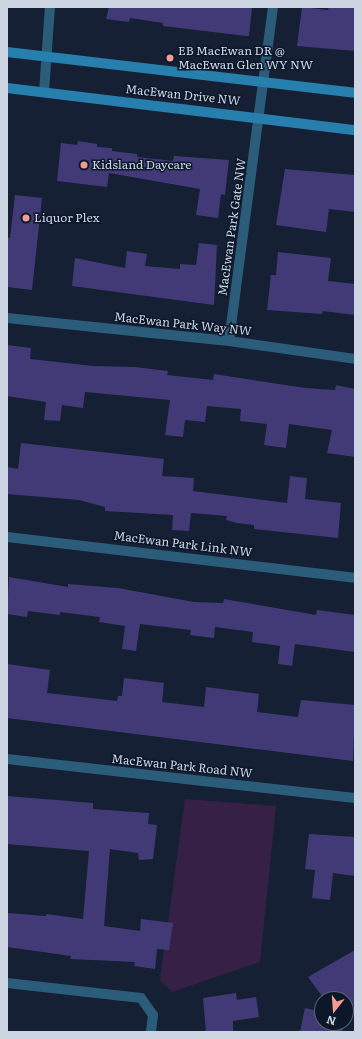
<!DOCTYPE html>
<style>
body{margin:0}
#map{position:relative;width:362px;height:1039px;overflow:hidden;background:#152034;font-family:Literata,serif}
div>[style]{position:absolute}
.green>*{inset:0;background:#372045}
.building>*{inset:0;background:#423a76}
.street>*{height:10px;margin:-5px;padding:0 5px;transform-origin:5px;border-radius:5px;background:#2b5d7a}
.secondary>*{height:10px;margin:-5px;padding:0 5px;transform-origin:5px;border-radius:5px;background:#277fad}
.dots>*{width:11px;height:11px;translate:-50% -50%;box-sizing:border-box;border:2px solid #0c172a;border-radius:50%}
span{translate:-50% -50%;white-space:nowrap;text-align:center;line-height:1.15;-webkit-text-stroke:3px #0c172a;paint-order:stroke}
.poi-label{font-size:12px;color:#cdd5e3}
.left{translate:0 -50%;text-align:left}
.street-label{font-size:12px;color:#cdd5e3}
.frame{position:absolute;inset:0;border:8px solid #cdd5e3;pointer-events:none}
.north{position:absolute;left:314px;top:991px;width:40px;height:40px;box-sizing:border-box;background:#0c172a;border:1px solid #596374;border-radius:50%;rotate:197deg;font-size:11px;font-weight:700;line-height:16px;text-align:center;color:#cdd5e3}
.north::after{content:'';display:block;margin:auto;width:14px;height:18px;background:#f59c92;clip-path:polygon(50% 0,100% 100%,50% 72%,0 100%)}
</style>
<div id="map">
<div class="green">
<div style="clip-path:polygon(185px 799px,276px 806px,260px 962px,172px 992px,160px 980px)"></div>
</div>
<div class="building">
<div style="clip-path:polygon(109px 7px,252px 7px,249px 36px,246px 36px,163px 26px,163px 23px,130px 18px,129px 22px,106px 19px)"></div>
<div style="clip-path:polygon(302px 7px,328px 10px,329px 7px,355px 7px,355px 51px,297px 46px)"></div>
<div style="clip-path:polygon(78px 141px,97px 144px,97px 147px,112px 148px,112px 151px,137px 154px,137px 157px,173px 161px,174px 156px,229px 160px,225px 195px,221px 194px,218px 218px,196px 215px,200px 189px,109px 173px,107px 187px,57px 181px,61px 143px,77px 145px)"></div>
<div style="clip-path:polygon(285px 169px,355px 175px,355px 212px,329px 209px,326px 232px,276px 225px)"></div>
<div style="clip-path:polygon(15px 195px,42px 198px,32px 290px,7px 287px,7px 237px,10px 238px)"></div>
<div style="clip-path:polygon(199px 243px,217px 245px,214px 305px,72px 286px,75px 258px,125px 268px,127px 251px,147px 254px,145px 266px,180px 269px,180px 264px,196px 265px)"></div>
<div style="clip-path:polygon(278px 252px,331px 258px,328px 281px,355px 284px,355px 315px,323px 311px,322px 314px,267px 310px,271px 275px,276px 275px)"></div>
<div style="clip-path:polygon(7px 345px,31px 348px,30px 359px,93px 366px,135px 367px,168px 371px,167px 375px,213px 380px,214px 374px,305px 388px,335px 390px,336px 385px,355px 389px,355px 457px,327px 453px,332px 430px,289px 424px,286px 448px,264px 445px,267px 424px,240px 421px,241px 409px,207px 406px,205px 422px,185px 420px,183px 437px,165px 435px,170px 400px,85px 392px,83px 408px,62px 405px,60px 421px,44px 420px,46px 402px,7px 396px)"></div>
<div style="clip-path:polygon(21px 443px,164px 459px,162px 476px,194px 478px,193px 491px,287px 503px,290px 476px,307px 478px,305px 499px,341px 503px,338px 538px,254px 529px,254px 525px,237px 523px,226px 520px,227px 516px,191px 513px,189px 531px,172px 530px,173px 515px,105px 511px,105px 507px,79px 500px,7px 494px,7px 467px,18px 469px)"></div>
<div style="clip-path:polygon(9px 577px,68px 587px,68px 584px,118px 588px,194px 602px,223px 603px,224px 599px,316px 615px,317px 610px,355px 615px,355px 652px,295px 644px,292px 666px,278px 664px,280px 646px,252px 642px,253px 632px,215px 627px,214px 638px,190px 635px,191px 630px,140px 624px,136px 651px,122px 649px,125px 626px,99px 622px,100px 617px,60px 612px,60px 615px,28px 611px,27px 617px,7px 614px)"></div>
<div style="clip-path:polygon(7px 664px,50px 670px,47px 693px,83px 697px,117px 701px,118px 696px,122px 696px,124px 678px,164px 683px,162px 702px,204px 707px,206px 687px,259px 694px,257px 712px,298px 717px,301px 700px,355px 705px,353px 761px,7px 718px)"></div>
<div style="clip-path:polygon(7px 796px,93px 803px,93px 809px,149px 813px,148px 824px,157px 825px,153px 859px,139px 860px,138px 853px,110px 849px,104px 926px,140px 931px,141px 919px,173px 923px,169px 950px,157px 949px,155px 969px,134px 966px,135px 962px,70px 959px,71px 956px,7px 947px,7px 913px,46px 916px,46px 914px,83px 919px,89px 851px,7px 844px)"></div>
<div style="clip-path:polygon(309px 834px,355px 837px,355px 876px,333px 873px,330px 900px,312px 898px,315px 870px,305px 869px)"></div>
<div style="clip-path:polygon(355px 950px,355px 1004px,347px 1010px,346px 1016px,346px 999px,324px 999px,308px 977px)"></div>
<div style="clip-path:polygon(236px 993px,237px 1000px,256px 997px,259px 1017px,233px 1021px,233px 1032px,206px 1032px,203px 998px)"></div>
<div style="clip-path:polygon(305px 1008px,322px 1012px,322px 1023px,344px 1023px,342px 1032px,300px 1032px)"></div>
</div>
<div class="street">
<div style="left:44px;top:92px;width:85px;rotate:-86deg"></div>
<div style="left:7px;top:318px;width:223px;rotate:5.9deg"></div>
<div style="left:229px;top:341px;width:127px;rotate:8.1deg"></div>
<div style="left:229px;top:341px;width:337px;rotate:-82.5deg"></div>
<div style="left:7px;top:537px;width:350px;rotate:6.7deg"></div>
<div style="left:7px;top:759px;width:350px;rotate:6.4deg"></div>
<div style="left:7px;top:983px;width:135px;rotate:6.4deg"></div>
<div style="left:141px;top:998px;width:21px;rotate:55deg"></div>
<div style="left:153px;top:1015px;width:17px;rotate:97deg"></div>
</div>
<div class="secondary">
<div style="left:7px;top:52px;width:350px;rotate:6.7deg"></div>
<div style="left:7px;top:88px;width:351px;rotate:6.9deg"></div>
</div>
<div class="dots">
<div style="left:170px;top:58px;background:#f59c92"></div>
<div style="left:84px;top:165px;background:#f59c92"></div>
<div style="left:26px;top:218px;background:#f59c92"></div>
</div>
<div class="poi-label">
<span class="left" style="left:178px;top:58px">EB MacEwan DR @<br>MacEwan Glen WY NW</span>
<span class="left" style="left:92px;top:165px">Kidsland Daycare</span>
<span class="left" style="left:34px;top:218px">Liquor Plex</span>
</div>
<div class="street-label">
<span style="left:183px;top:95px;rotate:6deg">MacEwan Drive NW</span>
<span style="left:232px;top:227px;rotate:-82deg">MacEwan Park Gate NW</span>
<span style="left:183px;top:324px;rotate:6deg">MacEwan Park Way NW</span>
<span style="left:183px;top:544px;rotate:7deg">MacEwan Park Link NW</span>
<span style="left:182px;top:766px;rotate:6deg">MacEwan Park Road NW</span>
</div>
<div class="frame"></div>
<div class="north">N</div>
</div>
